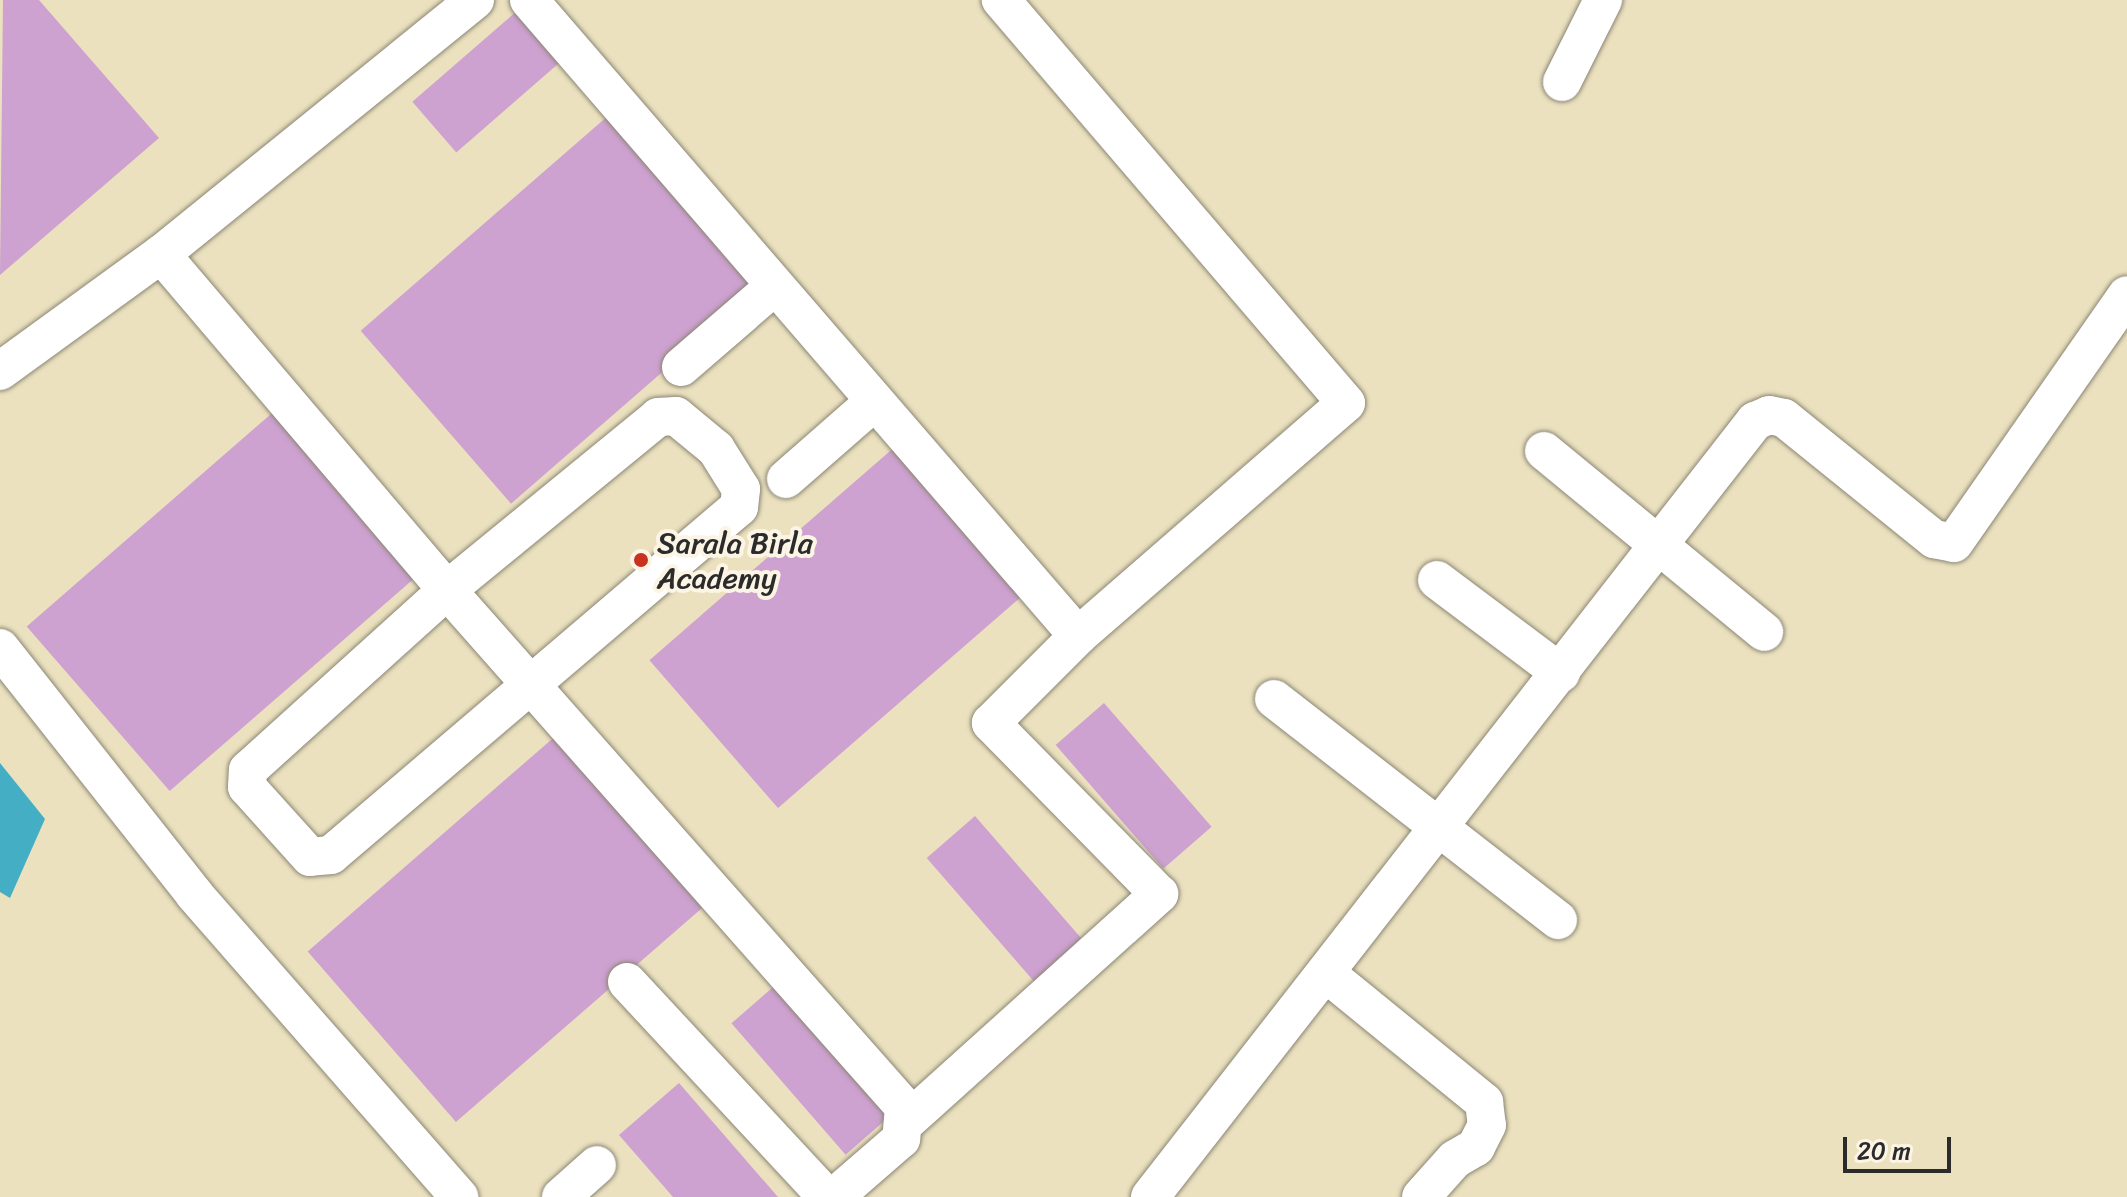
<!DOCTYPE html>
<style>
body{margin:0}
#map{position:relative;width:2127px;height:1197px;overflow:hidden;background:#ebe1bf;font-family:Sriracha,sans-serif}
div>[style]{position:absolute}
.water>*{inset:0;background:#44aec4}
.building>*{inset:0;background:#cda1d0;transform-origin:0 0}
.roads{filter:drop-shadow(0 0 2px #8b8675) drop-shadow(0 0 2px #8b8675)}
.minor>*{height:38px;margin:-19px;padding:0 19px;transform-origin:19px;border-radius:19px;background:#fff}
.dots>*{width:22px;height:22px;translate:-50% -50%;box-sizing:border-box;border:4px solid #fcf5e5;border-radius:50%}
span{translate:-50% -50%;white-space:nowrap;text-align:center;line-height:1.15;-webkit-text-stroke:8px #fcf5e5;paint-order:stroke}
.poi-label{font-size:30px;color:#2b2b2b}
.left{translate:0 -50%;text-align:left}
.scale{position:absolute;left:1843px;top:1137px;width:108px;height:36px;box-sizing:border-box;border:4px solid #2b2b2b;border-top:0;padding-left:10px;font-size:24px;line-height:28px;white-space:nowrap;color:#2b2b2b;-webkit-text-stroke:6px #fcf5e5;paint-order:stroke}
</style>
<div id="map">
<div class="water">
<div style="clip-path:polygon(0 763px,45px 819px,10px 898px,0 892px)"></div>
</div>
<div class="building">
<div style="clip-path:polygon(3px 0,39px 0,159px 138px,0 275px)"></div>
<div style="left:518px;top:10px;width:67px;height:140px;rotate:49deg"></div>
<div style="left:609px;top:115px;width:229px;height:329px;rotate:49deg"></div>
<div style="left:278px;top:408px;width:218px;height:333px;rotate:49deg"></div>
<div style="left:897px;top:445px;width:196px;height:328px;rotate:49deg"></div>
<div style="left:1104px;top:703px;width:164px;height:64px;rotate:49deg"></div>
<div style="left:559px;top:733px;width:226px;height:333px;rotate:49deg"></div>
<div style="left:975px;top:816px;width:164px;height:64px;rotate:49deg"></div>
<div style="left:779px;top:982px;width:174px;height:63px;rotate:49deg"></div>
<div style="clip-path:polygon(679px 1083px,778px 1197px,673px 1197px,619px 1135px)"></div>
</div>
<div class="roads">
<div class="minor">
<div style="left:475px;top:0;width:404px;rotate:141deg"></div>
<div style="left:161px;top:254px;width:441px;rotate:49.6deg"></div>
<div style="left:447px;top:590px;width:690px;rotate:48.53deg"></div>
<div style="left:904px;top:1107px;width:32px;rotate:95deg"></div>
<div style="left:901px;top:1139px;width:89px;rotate:139.1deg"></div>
<div style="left:529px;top:0;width:840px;rotate:49.2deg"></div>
<div style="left:1562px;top:82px;width:92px;rotate:-63.4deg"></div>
<div style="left:681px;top:367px;width:124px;rotate:-40.8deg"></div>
<div style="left:0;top:371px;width:199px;rotate:-36deg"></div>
<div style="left:676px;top:416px;width:52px;rotate:39.5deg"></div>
<div style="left:716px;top:449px;width:47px;rotate:58deg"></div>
<div style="left:741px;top:489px;width:18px;rotate:96deg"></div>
<div style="left:739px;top:507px;width:536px;rotate:139.54deg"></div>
<div style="left:331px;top:855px;width:21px;rotate:175deg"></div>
<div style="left:310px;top:857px;width:94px;rotate:-132deg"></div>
<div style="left:247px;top:787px;width:17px;rotate:-87deg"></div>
<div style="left:248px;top:770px;width:268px;rotate:-42.1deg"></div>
<div style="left:447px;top:590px;width:273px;rotate:-39.3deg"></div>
<div style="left:658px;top:417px;width:18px;rotate:-3deg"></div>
<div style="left:1544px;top:451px;width:285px;rotate:39.4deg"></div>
<div style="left:786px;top:479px;width:117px;rotate:-41.2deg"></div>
<div style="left:1437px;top:580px;width:155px;rotate:36.9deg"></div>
<div style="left:0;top:648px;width:313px;rotate:51.7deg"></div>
<div style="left:194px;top:894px;width:403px;rotate:48.8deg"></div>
<div style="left:1274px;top:699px;width:360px;rotate:37.9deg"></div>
<div style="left:1327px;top:974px;width:203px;rotate:39.2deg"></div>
<div style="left:1484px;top:1102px;width:23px;rotate:83deg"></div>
<div style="left:1487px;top:1125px;width:25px;rotate:117deg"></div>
<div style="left:1476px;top:1147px;width:24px;rotate:150deg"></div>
<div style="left:1455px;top:1159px;width:51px;rotate:131.8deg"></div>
<div style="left:627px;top:982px;width:294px;rotate:47.1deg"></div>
<div style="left:906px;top:1122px;width:341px;rotate:-42deg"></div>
<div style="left:1159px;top:894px;width:240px;rotate:-134.5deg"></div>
<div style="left:991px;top:723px;width:123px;rotate:-45deg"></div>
<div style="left:1078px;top:636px;width:355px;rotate:-41deg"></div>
<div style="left:1346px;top:403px;width:531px;rotate:-130.57deg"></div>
<div style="left:561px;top:1197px;width:48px;rotate:-41.6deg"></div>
<div style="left:1150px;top:1197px;width:984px;rotate:-52.06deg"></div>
<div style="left:1755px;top:421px;width:15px;rotate:-23deg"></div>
<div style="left:1769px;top:415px;width:15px;rotate:11deg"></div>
<div style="left:1784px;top:418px;width:193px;rotate:38.9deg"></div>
<div style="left:1934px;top:539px;width:20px;rotate:11deg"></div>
<div style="left:1954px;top:543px;width:302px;rotate:-55.1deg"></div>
</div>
</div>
<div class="dots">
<div style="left:641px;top:560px;background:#c8321e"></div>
</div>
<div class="poi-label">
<span class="left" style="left:657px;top:560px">Sarala Birla<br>Academy</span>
</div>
<div class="scale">20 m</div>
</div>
